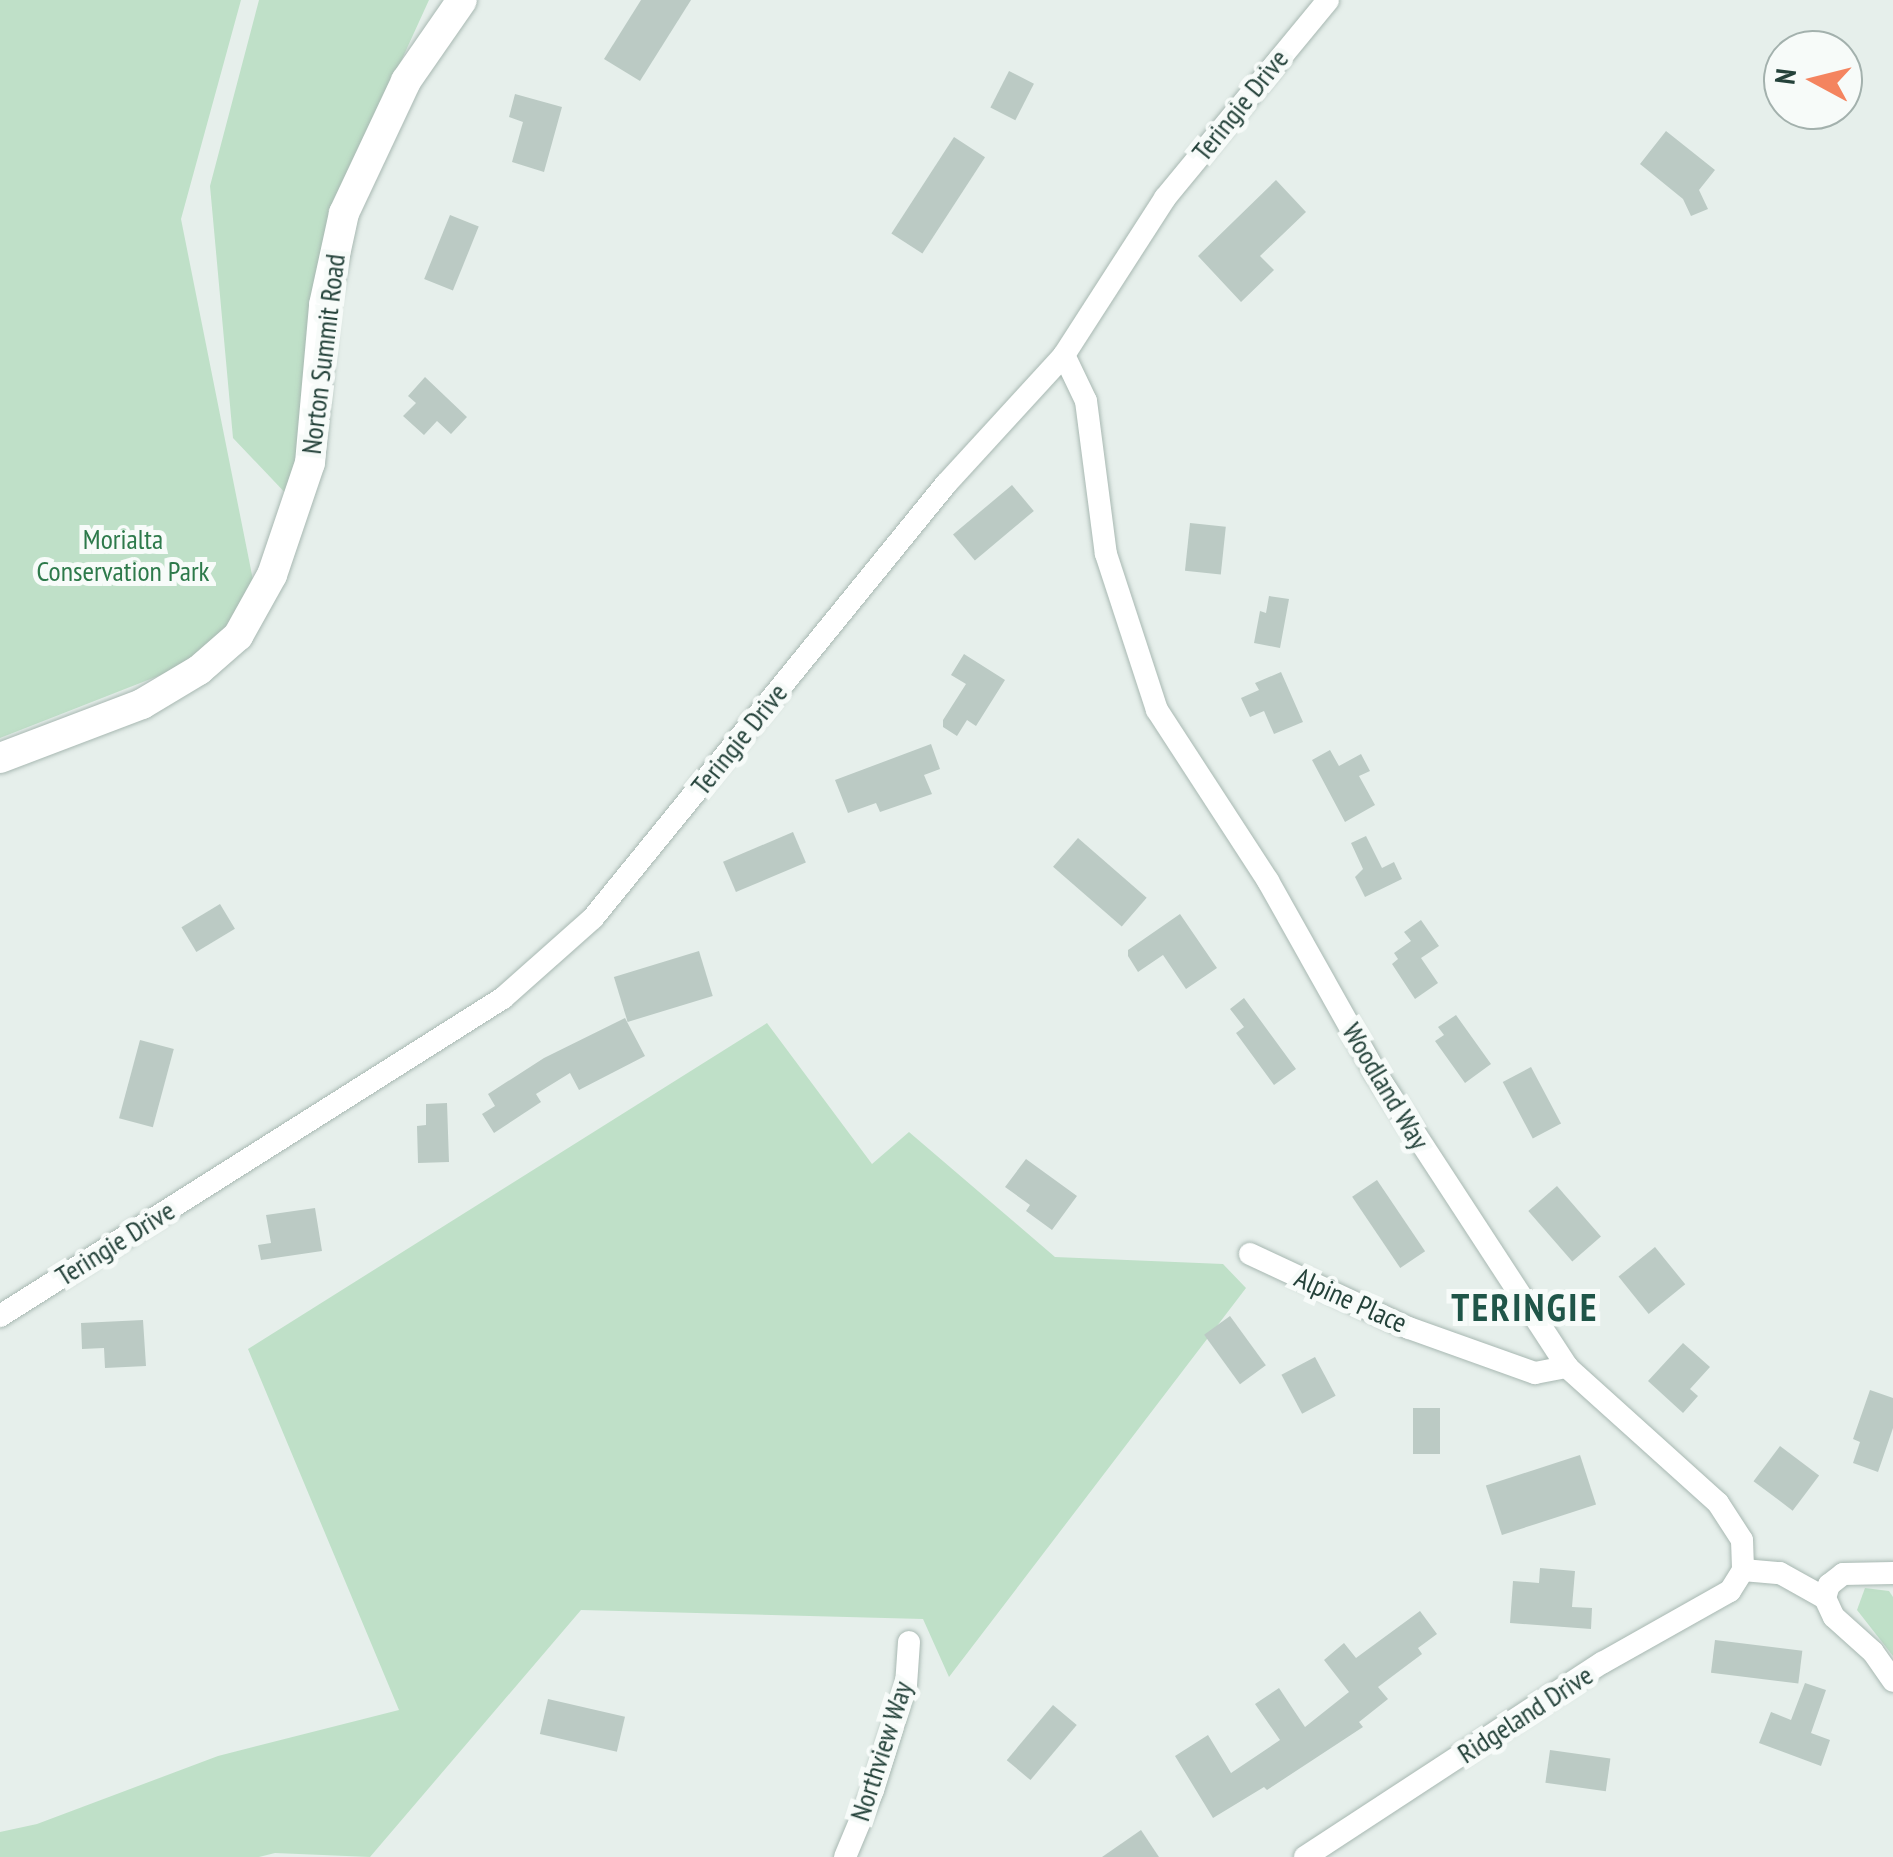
<!DOCTYPE html>
<style>
body{margin:0}
#map{position:relative;width:1893px;height:1857px;overflow:hidden;background:#e6efeb;font-family:"PT Sans Narrow",sans-serif}
div>[style]{position:absolute}
.green>*{inset:0;background:#bfe0c8}
.building>*{inset:0;background:#bbcac4;transform-origin:0 0}
.roads{filter:drop-shadow(0 0 2px #a8b8b2) drop-shadow(0 0 2px #a8b8b2)}
.minor>*{height:22px;margin:-11px;padding:0 11px;transform-origin:11px;border-radius:11px;background:#fff}
.secondary>*{height:30px;margin:-15px;padding:0 15px;transform-origin:15px;border-radius:15px;background:#fff}
span{translate:-50% -50%;white-space:nowrap;text-align:center;line-height:1.15;-webkit-text-stroke:10px #f7fbf9;paint-order:stroke}
.street-label{font-size:28px;color:#24423a}
.park-label{font-size:28px;color:#2d7a4b}
.district-label{font-size:38px;color:#1f5548;font-weight:700;letter-spacing:2.5px}
.north{position:absolute;left:1763px;top:30px;width:100px;height:100px;box-sizing:border-box;background:#f7fbf9;border:2px solid #a3b1ad;border-radius:50%;rotate:277deg;font-size:28px;font-weight:700;line-height:40px;text-align:center;color:#24423a}
.north::after{content:'';display:block;margin:auto;width:35px;height:45px;background:#f4845f;clip-path:polygon(50% 0,100% 100%,50% 72%,0 100%)}
</style>
<div id="map">
<div class="green">
<div style="clip-path:polygon(0 0,241px 0,181px 219px,254px 585px,227px 649px,0 738px)"></div>
<div style="clip-path:polygon(259px 0,429px 0,328px 221px,291px 499px,233px 438px,210px 186px)"></div>
<div style="clip-path:polygon(767px 1023px,872px 1164px,909px 1132px,1055px 1257px,1223px 1264px,1246px 1288px,949px 1677px,923px 1619px,581px 1610px,370px 1857px,275px 1853px,259px 1857px,0 1857px,0 1832px,37px 1824px,218px 1756px,399px 1710px,248px 1349px)"></div>
<div style="clip-path:polygon(1865px 1588px,1889px 1591px,1893px 1597px,1893px 1656px,1857px 1610px)"></div>
</div>
<div class="building">
<div style="clip-path:polygon(641px 0,691px 0,640px 81px,604px 59px)"></div>
<div style="left:1009px;top:71px;width:28px;height:41px;rotate:27deg"></div>
<div style="clip-path:polygon(515px 94px,562px 107px,544px 172px,512px 162px,523px 122px,509px 117px)"></div>
<div style="clip-path:polygon(1666px 131px,1715px 170px,1699px 190px,1708px 209px,1691px 216px,1683px 199px,1640px 164px)"></div>
<div style="left:954px;top:137px;width:37px;height:115px;rotate:33deg"></div>
<div style="clip-path:polygon(1276px 180px,1306px 212px,1260px 256px,1274px 270px,1241px 302px,1198px 256px)"></div>
<div style="left:450px;top:215px;width:31px;height:69px;rotate:22deg"></div>
<div style="clip-path:polygon(425px 377px,467px 417px,451px 434px,437px 421px,424px 435px,403px 416px,416px 403px,408px 396px)"></div>
<div style="left:1012px;top:485px;width:34px;height:77px;rotate:50deg"></div>
<div style="left:1190px;top:523px;width:36px;height:48px;rotate:6deg"></div>
<div style="clip-path:polygon(1269px 596px,1289px 599px,1280px 648px,1254px 643px,1260px 611px,1266px 613px)"></div>
<div style="clip-path:polygon(964px 654px,1005px 680px,976px 726px,967px 720px,957px 736px,943px 727px,943px 720px,966px 684px,951px 675px)"></div>
<div style="clip-path:polygon(1281px 672px,1303px 722px,1274px 734px,1264px 711px,1250px 717px,1241px 698px,1259px 690px,1255px 683px)"></div>
<div style="clip-path:polygon(931px 744px,940px 769px,924px 775px,932px 794px,880px 812px,876px 803px,848px 813px,835px 780px)"></div>
<div style="clip-path:polygon(1330px 750px,1339px 766px,1361px 754px,1370px 771px,1359px 776px,1375px 805px,1345px 822px,1312px 760px)"></div>
<div style="left:793px;top:832px;width:33px;height:76px;rotate:67deg"></div>
<div style="clip-path:polygon(1366px 836px,1382px 868px,1394px 862px,1402px 879px,1365px 897px,1355px 877px,1363px 869px,1351px 843px)"></div>
<div style="left:1078px;top:838px;width:91px;height:38px;rotate:41deg"></div>
<div style="left:220px;top:904px;width:29px;height:45px;rotate:59deg"></div>
<div style="clip-path:polygon(1180px 914px,1217px 968px,1186px 989px,1163px 955px,1138px 972px,1128px 956px,1128px 950px)"></div>
<div style="clip-path:polygon(1421px 920px,1439px 946px,1421px 958px,1438px 983px,1415px 999px,1392px 964px,1398px 959px,1394px 953px,1411px 941px,1404px 932px)"></div>
<div style="left:699px;top:951px;width:47px;height:89px;rotate:73deg"></div>
<div style="clip-path:polygon(1244px 998px,1296px 1069px,1274px 1085px,1236px 1033px,1244px 1027px,1230px 1009px)"></div>
<div style="clip-path:polygon(1456px 1015px,1491px 1064px,1465px 1083px,1435px 1041px,1444px 1035px,1438px 1027px)"></div>
<div style="clip-path:polygon(625px 1018px,645px 1056px,579px 1090px,570px 1073px,536px 1094px,541px 1102px,494px 1133px,482px 1114px,495px 1106px,488px 1094px,544px 1058px)"></div>
<div style="left:140px;top:1040px;width:35px;height:81px;rotate:15deg"></div>
<div style="left:1531px;top:1067px;width:64px;height:32px;rotate:62deg"></div>
<div style="clip-path:polygon(447px 1103px,449px 1162px,418px 1163px,417px 1126px,426px 1125px,426px 1104px)"></div>
<div style="clip-path:polygon(1026px 1159px,1077px 1196px,1052px 1230px,1026px 1211px,1030px 1205px,1005px 1187px)"></div>
<div style="left:1377px;top:1180px;width:86px;height:30px;rotate:56deg"></div>
<div style="left:1557px;top:1186px;width:67px;height:38px;rotate:49deg"></div>
<div style="clip-path:polygon(315px 1208px,322px 1251px,261px 1260px,258px 1245px,271px 1243px,266px 1215px)"></div>
<div style="left:1655px;top:1247px;width:48px;height:47px;rotate:51deg"></div>
<div style="left:1230px;top:1316px;width:61px;height:32px;rotate:54deg"></div>
<div style="clip-path:polygon(143px 1320px,146px 1366px,105px 1368px,104px 1348px,82px 1349px,81px 1323px)"></div>
<div style="clip-path:polygon(1683px 1343px,1710px 1367px,1690px 1389px,1698px 1396px,1683px 1413px,1648px 1381px)"></div>
<div style="left:1315px;top:1357px;width:44px;height:38px;rotate:62deg"></div>
<div style="clip-path:polygon(1870px 1390px,1893px 1398px,1893px 1428px,1878px 1472px,1853px 1463px,1860px 1442px,1853px 1439px)"></div>
<div style="left:1413px;top:1408px;width:27px;height:46px"></div>
<div style="left:1780px;top:1446px;width:49px;height:44px;rotate:37deg"></div>
<div style="left:1580px;top:1455px;width:52px;height:99px;rotate:72deg"></div>
<div style="clip-path:polygon(1540px 1568px,1575px 1571px,1572px 1607px,1592px 1608px,1591px 1629px,1510px 1623px,1513px 1581px,1539px 1583px)"></div>
<div style="clip-path:polygon(1420px 1611px,1437px 1634px,1418px 1648px,1422px 1654px,1378px 1687px,1388px 1699px,1359px 1722px,1363px 1727px,1267px 1790px,1264px 1787px,1213px 1818px,1175px 1756px,1208px 1735px,1231px 1773px,1280px 1740px,1255px 1704px,1279px 1688px,1305px 1727px,1349px 1692px,1324px 1660px,1344px 1643px,1356px 1658px)"></div>
<div style="left:1715px;top:1640px;width:88px;height:33px;rotate:7deg"></div>
<div style="clip-path:polygon(1805px 1683px,1826px 1690px,1811px 1733px,1830px 1740px,1821px 1766px,1759px 1743px,1771px 1712px,1791px 1720px)"></div>
<div style="left:548px;top:1699px;width:79px;height:36px;rotate:13deg"></div>
<div style="left:1053px;top:1705px;width:31px;height:72px;rotate:40deg"></div>
<div style="left:1550px;top:1750px;width:61px;height:33px;rotate:8deg"></div>
<div style="clip-path:polygon(1141px 1830px,1159px 1857px,1102px 1857px)"></div>
</div>
<div class="roads">
<div class="minor">
<div style="left:1064px;top:355px;width:51px;rotate:64.4deg"></div>
<div style="left:1086px;top:401px;width:154px;rotate:82.6deg"></div>
<div style="left:1106px;top:554px;width:164px;rotate:71.9deg"></div>
<div style="left:1157px;top:710px;width:204px;rotate:57deg"></div>
<div style="left:1268px;top:881px;width:219px;rotate:60.7deg"></div>
<div style="left:1375px;top:1072px;width:352px;rotate:56.9deg"></div>
<div style="left:1567px;top:1367px;width:203px;rotate:42deg"></div>
<div style="left:1718px;top:1503px;width:44px;rotate:57deg"></div>
<div style="left:1742px;top:1540px;width:30px;rotate:88deg"></div>
<div style="left:1743px;top:1570px;width:37px;rotate:5deg"></div>
<div style="left:1780px;top:1573px;width:51px;rotate:29.1deg"></div>
<div style="left:1825px;top:1598px;width:21px;rotate:65deg"></div>
<div style="left:1834px;top:1617px;width:52px;rotate:41.9deg"></div>
<div style="left:1873px;top:1652px;width:35px;rotate:55deg"></div>
<div style="left:1250px;top:1254px;width:175px;rotate:25deg"></div>
<div style="left:1409px;top:1328px;width:134px;rotate:19.7deg"></div>
<div style="left:1535px;top:1373px;width:33px;rotate:-11deg"></div>
<div style="left:0;top:1316px;width:595px;rotate:-32.3deg"></div>
<div style="left:503px;top:998px;width:120px;rotate:-41.6deg"></div>
<div style="left:593px;top:918px;width:559px;rotate:-50.88deg"></div>
<div style="left:946px;top:484px;width:175px;rotate:-47.5deg"></div>
<div style="left:1064px;top:355px;width:187px;rotate:-57.2deg"></div>
<div style="left:1165px;top:198px;width:256px;rotate:-50.5deg"></div>
<div style="left:1825px;top:1598px;width:14px;rotate:-73deg"></div>
<div style="left:1829px;top:1585px;width:18px;rotate:-38deg"></div>
<div style="left:1843px;top:1574px;width:50px;rotate:-1.1deg"></div>
<div style="left:845px;top:1857px;width:73px;rotate:-67.3deg"></div>
<div style="left:873px;top:1790px;width:110px;rotate:-72.6deg"></div>
<div style="left:906px;top:1685px;width:43px;rotate:-86deg"></div>
<div style="left:1305px;top:1857px;width:355px;rotate:-33.2deg"></div>
<div style="left:1602px;top:1663px;width:147px;rotate:-29.4deg"></div>
<div style="left:1730px;top:1591px;width:25px;rotate:-58deg"></div>
</div>
<div class="secondary">
<div style="left:0;top:758px;width:152px;rotate:-20.8deg"></div>
<div style="left:142px;top:704px;width:66px;rotate:-30.8deg"></div>
<div style="left:199px;top:670px;width:52px;rotate:-41.1deg"></div>
<div style="left:238px;top:636px;width:70px;rotate:-60.9deg"></div>
<div style="left:272px;top:575px;width:118px;rotate:-71.3deg"></div>
<div style="left:310px;top:463px;width:159px;rotate:-84.9deg"></div>
<div style="left:324px;top:305px;width:94px;rotate:-77.7deg"></div>
<div style="left:344px;top:213px;width:146px;rotate:-64.8deg"></div>
<div style="left:406px;top:81px;width:98px;rotate:-55.3deg"></div>
</div>
</div>
<div class="street-label">
<span style="left:1240px;top:105px;rotate:-51deg">Teringie Drive</span>
<span style="left:323px;top:354px;rotate:-83deg">Norton Summit Road</span>
<span style="left:739px;top:739px;rotate:-51deg">Teringie Drive</span>
<span style="left:1386px;top:1086px;rotate:59deg">Woodland Way</span>
<span style="left:115px;top:1243px;rotate:-32deg">Teringie Drive</span>
<span style="left:1351px;top:1300px;rotate:24deg">Alpine Place</span>
<span style="left:1525px;top:1714px;rotate:-33deg">Ridgeland Drive</span>
<span style="left:881px;top:1751px;rotate:-72deg">Northview Way</span>
</div>
<div class="park-label">
<span style="left:123px;top:555px">Morialta<br>Conservation Park</span>
</div>
<div class="district-label">
<span style="left:1525px;top:1307px">TERINGIE</span>
</div>
<div class="north">N</div>
</div>
